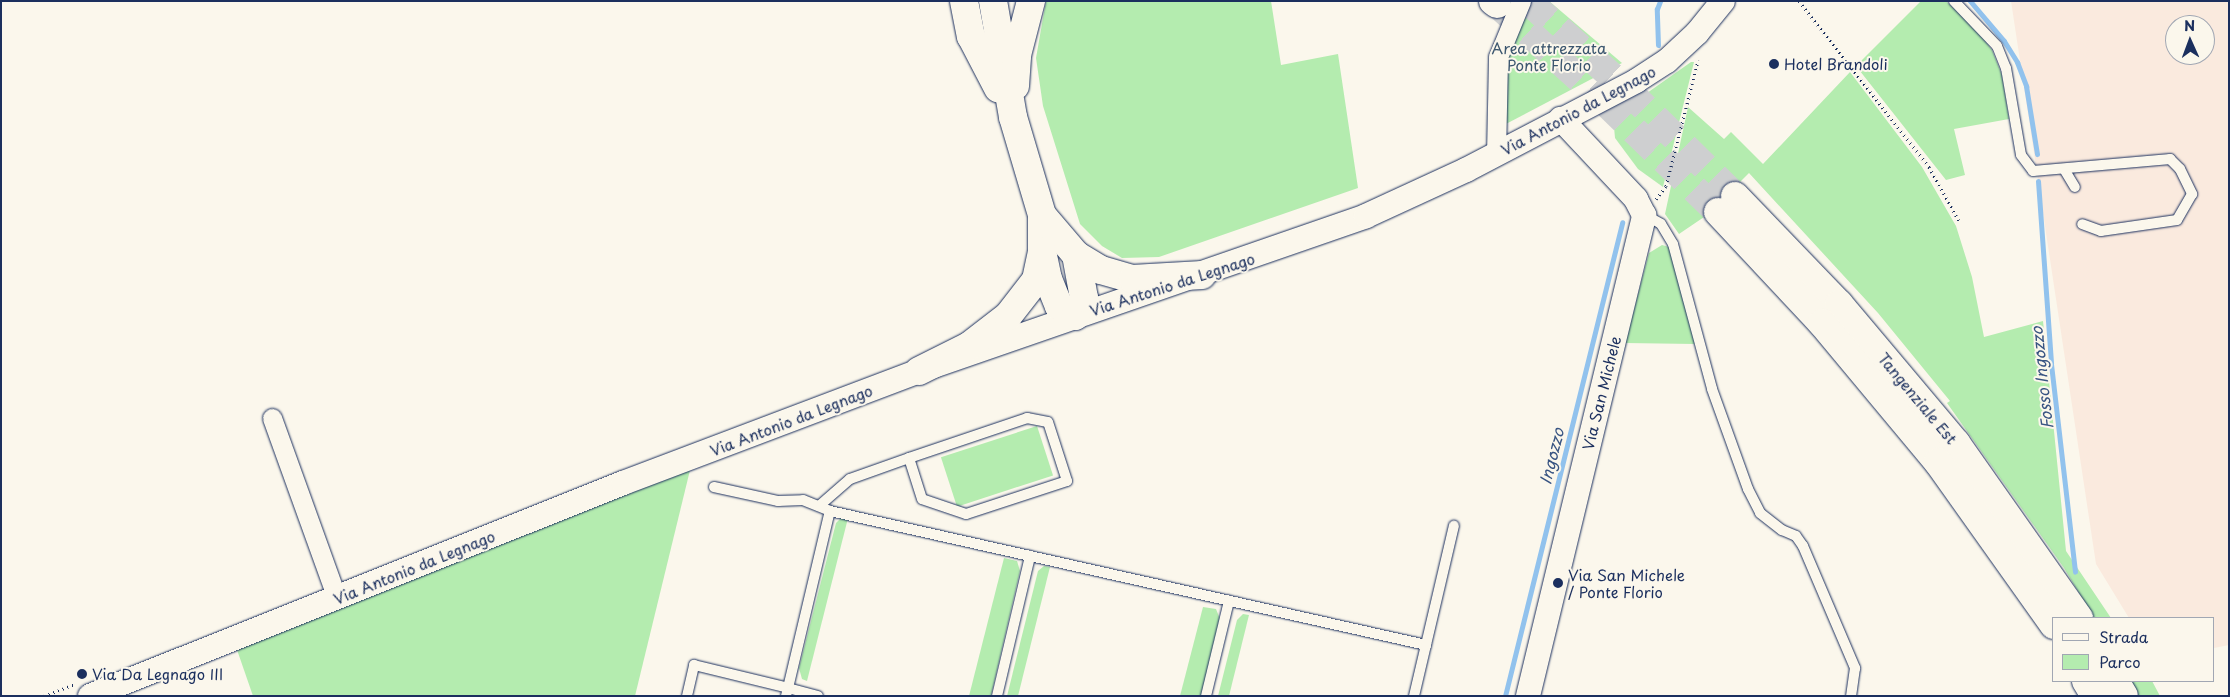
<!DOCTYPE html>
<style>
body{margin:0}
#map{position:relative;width:2230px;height:697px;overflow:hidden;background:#fbf7ec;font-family:"Playpen Sans",sans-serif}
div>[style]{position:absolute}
.built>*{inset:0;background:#faeade}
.green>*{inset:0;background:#b4ecaf;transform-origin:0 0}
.stream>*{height:5px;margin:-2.5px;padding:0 2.5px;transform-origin:2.5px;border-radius:2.5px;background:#91c2ed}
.trunk-tunnel>*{height:28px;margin-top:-14px;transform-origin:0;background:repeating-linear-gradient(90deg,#cecfd0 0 28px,transparent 0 42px)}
.path>*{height:3px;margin-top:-1.5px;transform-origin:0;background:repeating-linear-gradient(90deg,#1b2f5e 0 1px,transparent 0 5px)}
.roads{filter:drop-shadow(0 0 1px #1b2f5e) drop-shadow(0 0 1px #1b2f5e)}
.service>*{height:10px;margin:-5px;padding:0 5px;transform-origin:5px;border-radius:5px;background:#fbf7ec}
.minor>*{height:19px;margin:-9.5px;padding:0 9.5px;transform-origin:9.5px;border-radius:9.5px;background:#fbf7ec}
.tertiary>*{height:24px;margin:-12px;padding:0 12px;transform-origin:12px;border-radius:12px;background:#fbf7ec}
.trunk>*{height:28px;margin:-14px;padding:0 14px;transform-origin:14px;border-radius:14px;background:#fbf7ec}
.dots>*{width:14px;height:14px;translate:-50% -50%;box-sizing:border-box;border:2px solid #fbf7ec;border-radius:50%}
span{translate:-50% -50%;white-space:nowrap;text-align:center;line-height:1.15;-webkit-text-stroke:4px #fbf7ec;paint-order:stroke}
.park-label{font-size:15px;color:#3a556e}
.poi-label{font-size:15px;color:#1b2f5e}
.left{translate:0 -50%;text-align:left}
.street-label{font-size:15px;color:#1b2f5e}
.water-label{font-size:16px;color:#385482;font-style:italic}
.frame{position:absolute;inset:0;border:2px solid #1b2f5e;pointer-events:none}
.legend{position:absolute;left:2052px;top:617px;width:162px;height:65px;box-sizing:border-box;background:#fbf7ec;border:1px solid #a1a7b3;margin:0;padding:6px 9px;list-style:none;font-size:15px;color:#1b2f5e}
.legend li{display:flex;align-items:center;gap:10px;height:25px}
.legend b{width:25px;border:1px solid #a1a7b3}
.north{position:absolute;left:2165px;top:15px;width:50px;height:50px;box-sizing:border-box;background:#fbf7ec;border:1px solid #a1a7b3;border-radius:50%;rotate:358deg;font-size:14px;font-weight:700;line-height:20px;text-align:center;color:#1b2f5e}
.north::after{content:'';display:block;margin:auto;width:18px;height:22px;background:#1b2f5e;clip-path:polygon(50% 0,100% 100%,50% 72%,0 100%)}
</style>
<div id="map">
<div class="built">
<div style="clip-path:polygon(evenodd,2011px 1px,2229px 1px,2229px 645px,2214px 648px,2214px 618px,2129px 618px,2096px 564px,2011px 1px,2175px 25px,2205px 25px,2205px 55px,2175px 55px,2175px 25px)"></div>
</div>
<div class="green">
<div style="clip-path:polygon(1046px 1px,1271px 1px,1281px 65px,1338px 54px,1358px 188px,1159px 257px,1122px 258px,1102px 246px,1080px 224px,1043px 106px,1036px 58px)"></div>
<div style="clip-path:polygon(1526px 1px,1549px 1px,1622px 63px,1504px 125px,1503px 60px)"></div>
<div style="clip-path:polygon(1921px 1px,1946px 1px,1977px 30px,1992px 50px,2002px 75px,2009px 119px,1954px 129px,1965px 175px,1946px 180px,1856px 66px)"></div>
<div style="clip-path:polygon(1691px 62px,1694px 62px,1663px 187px,1638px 169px,1615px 138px,1614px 127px,1616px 119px,1630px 105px)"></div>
<div style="clip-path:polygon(1850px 72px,1922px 167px,1956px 226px,1972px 277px,1984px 337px,2043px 321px,2066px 551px,2111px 618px,2094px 618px,2064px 568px,1947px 403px,1950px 401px,1878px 313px,1749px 173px,1707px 215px,1679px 234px,1665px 214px,1688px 107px,1724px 139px,1731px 132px,1763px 164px)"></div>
<div style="clip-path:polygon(1662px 245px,1669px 247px,1695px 344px,1625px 343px,1649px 253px)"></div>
<div style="left:1037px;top:426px;width:52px;height:101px;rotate:72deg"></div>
<div style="clip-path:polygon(691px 466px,635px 696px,253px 696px,235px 644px)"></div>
<div style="clip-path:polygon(842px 517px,848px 518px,807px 681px,802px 679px,799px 668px,836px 523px)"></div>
<div style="clip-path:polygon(1004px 558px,1017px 561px,1020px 571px,991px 696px,969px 696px)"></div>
<div style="clip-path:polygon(1044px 566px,1050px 567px,1018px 696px,1007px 696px,1038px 571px)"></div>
<div style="clip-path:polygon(1203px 607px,1216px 609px,1220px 619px,1202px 696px,1180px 696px)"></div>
<div style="clip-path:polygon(1243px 614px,1249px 615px,1229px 696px,1218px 696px,1237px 620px)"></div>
<div style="clip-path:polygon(2130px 681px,2152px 681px,2160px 696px,2139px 696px)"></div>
</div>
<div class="stream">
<div style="left:1970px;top:1px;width:52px;rotate:49.6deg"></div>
<div style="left:2004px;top:41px;width:25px;rotate:58deg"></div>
<div style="left:2017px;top:62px;width:26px;rotate:69deg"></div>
<div style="left:2026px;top:86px;width:69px;rotate:80.8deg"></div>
<div style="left:1658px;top:45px;width:36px;rotate:-92deg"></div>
<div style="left:1657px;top:9px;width:9px;rotate:-69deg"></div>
<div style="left:2038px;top:181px;width:183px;rotate:85.9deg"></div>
<div style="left:2051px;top:364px;width:209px;rotate:83.4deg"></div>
<div style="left:1505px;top:696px;width:488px;rotate:-76.1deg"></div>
</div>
<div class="trunk-tunnel">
<div style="left:1528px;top:1px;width:130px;rotate:41.9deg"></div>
<div style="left:1625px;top:88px;width:154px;rotate:44.5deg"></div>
<div style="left:1497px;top:4px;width:144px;rotate:42.2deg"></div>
<div style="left:1604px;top:101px;width:159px;rotate:44.2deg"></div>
</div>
<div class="path">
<div style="left:1799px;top:1px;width:211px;rotate:51.9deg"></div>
<div style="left:1929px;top:167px;width:62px;rotate:60.9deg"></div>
<div style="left:1656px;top:199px;width:16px;rotate:-52deg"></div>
<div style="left:1666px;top:186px;width:130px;rotate:-75.7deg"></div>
<div style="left:44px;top:696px;width:33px;rotate:-21deg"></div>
</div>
<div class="roads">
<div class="service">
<div style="left:1954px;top:1px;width:62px;rotate:46.3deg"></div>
<div style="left:1997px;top:46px;width:24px;rotate:68deg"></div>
<div style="left:2006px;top:68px;width:88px;rotate:80.2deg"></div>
<div style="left:2021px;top:155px;width:20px;rotate:53deg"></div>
<div style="left:2033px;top:171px;width:138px;rotate:-5deg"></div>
<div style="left:2170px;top:159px;width:14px;rotate:45deg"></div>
<div style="left:2180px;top:169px;width:28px;rotate:64deg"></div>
<div style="left:2192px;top:194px;width:30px;rotate:120deg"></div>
<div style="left:2177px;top:220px;width:77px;rotate:171.8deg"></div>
<div style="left:2101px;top:231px;width:20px;rotate:-160deg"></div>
<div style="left:2064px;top:169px;width:21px;rotate:59deg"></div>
<div style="left:1645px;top:215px;width:18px;rotate:29deg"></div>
<div style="left:1661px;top:224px;width:23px;rotate:59deg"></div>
<div style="left:1673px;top:244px;width:150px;rotate:74.9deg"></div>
<div style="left:1712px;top:389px;width:106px;rotate:70.2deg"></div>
<div style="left:1748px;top:489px;width:27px;rotate:63deg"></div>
<div style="left:1760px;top:513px;width:28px;rotate:38deg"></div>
<div style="left:1782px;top:530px;width:15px;rotate:23deg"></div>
<div style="left:1796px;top:536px;width:12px;rotate:55deg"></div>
<div style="left:1803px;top:546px;width:133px;rotate:66.9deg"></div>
<div style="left:1855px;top:668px;width:28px;rotate:98deg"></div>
<div style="left:714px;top:487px;width:66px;rotate:12.3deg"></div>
<div style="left:778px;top:501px;width:25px;rotate:-2deg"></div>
<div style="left:803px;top:500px;width:29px;rotate:22deg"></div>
<div style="left:830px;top:511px;width:611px;rotate:12.67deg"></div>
<div style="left:819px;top:506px;width:41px;rotate:-41.1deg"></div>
<div style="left:850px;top:479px;width:63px;rotate:-19.6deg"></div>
<div style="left:909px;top:458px;width:125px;rotate:-18.7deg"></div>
<div style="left:1027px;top:418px;width:21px;rotate:11deg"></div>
<div style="left:1048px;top:422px;width:62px;rotate:72.1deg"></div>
<div style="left:1067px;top:481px;width:106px;rotate:161.9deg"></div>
<div style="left:966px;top:514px;width:46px;rotate:-161.2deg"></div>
<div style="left:922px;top:499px;width:43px;rotate:-107.6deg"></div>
<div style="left:687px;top:696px;width:32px;rotate:-77deg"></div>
<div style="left:694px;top:665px;width:97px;rotate:13.7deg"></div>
<div style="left:788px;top:688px;width:182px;rotate:-76.7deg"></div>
<div style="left:786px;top:696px;width:8px;rotate:-76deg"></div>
<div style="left:788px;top:688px;width:31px;rotate:15deg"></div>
<div style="left:997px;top:696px;width:144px;rotate:-76.7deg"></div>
<div style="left:1206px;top:696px;width:98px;rotate:-76.4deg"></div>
<div style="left:1414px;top:696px;width:175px;rotate:-76.8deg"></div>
</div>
<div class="minor">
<div style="left:1496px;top:155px;width:98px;rotate:-88.8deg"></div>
<div style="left:1498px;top:57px;width:61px;rotate:-67.7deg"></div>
<div style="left:272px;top:418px;width:192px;rotate:70.2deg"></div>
</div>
<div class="tertiary">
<div style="left:90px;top:696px;width:574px;rotate:-21.78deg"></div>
<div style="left:623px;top:483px;width:316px;rotate:-20.7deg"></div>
<div style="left:919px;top:371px;width:473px;rotate:-19.1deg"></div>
<div style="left:1366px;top:216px;width:110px;rotate:-24.7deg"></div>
<div style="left:1466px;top:170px;width:192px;rotate:-27.6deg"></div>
<div style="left:1636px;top:81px;width:37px;rotate:-33deg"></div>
<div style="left:1667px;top:61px;width:41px;rotate:-43deg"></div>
<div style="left:1697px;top:33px;width:41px;rotate:-50.9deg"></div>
<div style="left:1528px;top:696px;width:495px;rotate:-76.4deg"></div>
<div style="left:1644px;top:215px;width:18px;rotate:-117deg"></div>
<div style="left:1636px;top:199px;width:110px;rotate:-133.2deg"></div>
</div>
<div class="trunk">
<div style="left:964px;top:1px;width:36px;rotate:79deg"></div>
<div style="left:971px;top:36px;width:59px;rotate:62.6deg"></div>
<div style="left:993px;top:1px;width:118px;rotate:80.2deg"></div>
<div style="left:1013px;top:117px;width:102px;rotate:73.5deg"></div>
<div style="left:1042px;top:215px;width:36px;rotate:90deg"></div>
<div style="left:1042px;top:251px;width:29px;rotate:78deg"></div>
<div style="left:1048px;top:279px;width:29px;rotate:68deg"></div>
<div style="left:1059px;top:306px;width:19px;rotate:32deg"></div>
<div style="left:1075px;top:316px;width:20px;rotate:-63deg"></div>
<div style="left:1084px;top:298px;width:44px;rotate:-100.5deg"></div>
<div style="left:1493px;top:1px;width:5px;rotate:37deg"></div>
<div style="left:1015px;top:86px;width:31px;rotate:-86deg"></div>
<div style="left:1017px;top:55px;width:56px;rotate:-75.5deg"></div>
<div style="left:1735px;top:196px;width:150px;rotate:46.1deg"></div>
<div style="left:1839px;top:304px;width:182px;rotate:49.9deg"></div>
<div style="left:1956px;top:443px;width:214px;rotate:54.9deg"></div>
<div style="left:1718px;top:212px;width:152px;rotate:46.9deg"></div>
<div style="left:1822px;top:323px;width:181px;rotate:50.2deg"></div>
<div style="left:1938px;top:462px;width:200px;rotate:54.6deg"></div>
<div style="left:1042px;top:215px;width:52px;rotate:49.6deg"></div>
<div style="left:1076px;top:255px;width:29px;rotate:31deg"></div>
<div style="left:1101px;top:270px;width:33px;rotate:16deg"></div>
<div style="left:1133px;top:279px;width:69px;rotate:-3.3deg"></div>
<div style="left:919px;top:371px;width:56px;rotate:-26.6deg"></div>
<div style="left:969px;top:346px;width:49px;rotate:-37.6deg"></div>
<div style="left:1008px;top:316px;width:46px;rotate:-52.1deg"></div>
<div style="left:1036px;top:280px;width:29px;rotate:-78deg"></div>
<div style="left:2086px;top:681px;width:17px;rotate:59deg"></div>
<div style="left:2115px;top:681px;width:17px;rotate:59deg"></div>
</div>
</div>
<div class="dots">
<div style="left:1774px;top:64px;background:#1b2f5e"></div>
<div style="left:1558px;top:583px;background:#1b2f5e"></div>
<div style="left:82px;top:674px;background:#1b2f5e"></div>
</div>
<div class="park-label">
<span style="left:1549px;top:56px">Area attrezzata<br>Ponte Florio</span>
</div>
<div class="poi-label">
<span class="left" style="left:1784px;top:64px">Hotel Brandoli</span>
<span class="left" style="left:1568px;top:583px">Via San Michele<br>/ Ponte Florio</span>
<span class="left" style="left:92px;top:674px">Via Da Legnago III</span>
</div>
<div class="street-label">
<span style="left:1578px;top:110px;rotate:-28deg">Via Antonio da Legnago</span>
<span style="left:1172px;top:284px;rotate:-18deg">Via Antonio da Legnago</span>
<span style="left:1601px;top:393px;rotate:-76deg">Via San Michele</span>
<span style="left:1918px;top:398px;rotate:50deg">Tangenziale Est</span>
<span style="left:791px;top:420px;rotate:-21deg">Via Antonio da Legnago</span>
<span style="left:414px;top:567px;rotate:-22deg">Via Antonio da Legnago</span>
</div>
<div class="water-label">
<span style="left:2041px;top:378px;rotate:-96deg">Fosso Ingozzo</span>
<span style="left:1551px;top:456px;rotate:-76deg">Ingozzo</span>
</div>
<div class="frame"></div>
<ul class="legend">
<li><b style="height:6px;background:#fbf7ec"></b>Strada</li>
<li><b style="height:14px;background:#b4ecaf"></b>Parco</li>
</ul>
<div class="north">N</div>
</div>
